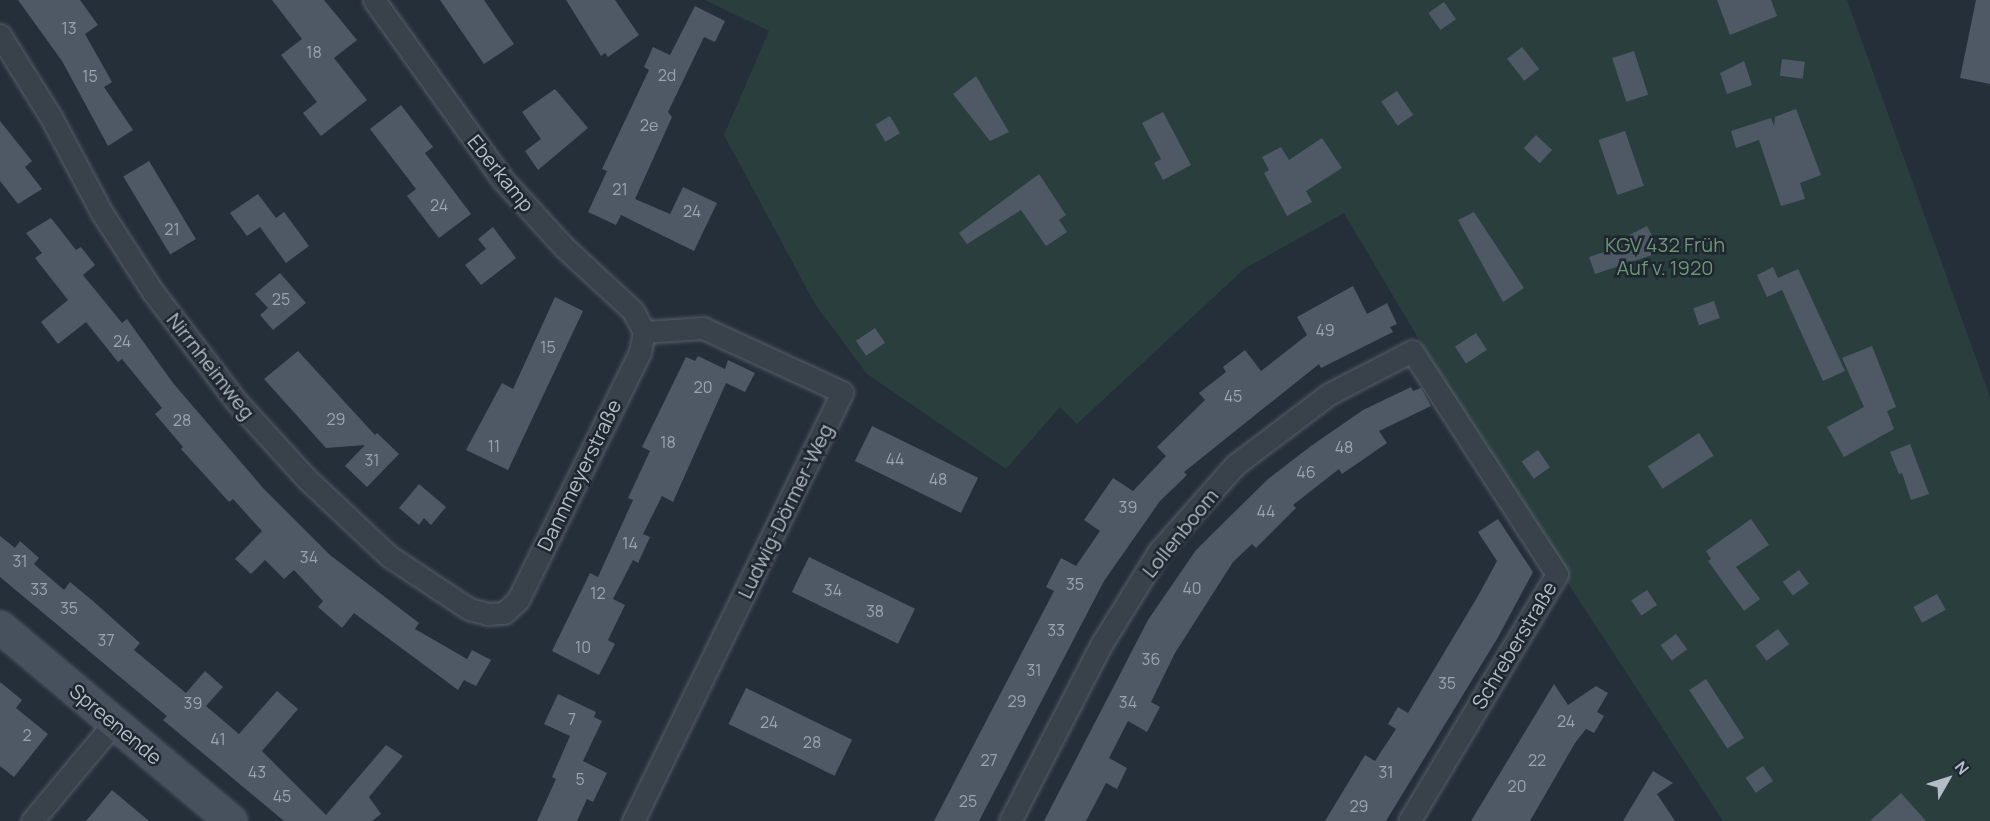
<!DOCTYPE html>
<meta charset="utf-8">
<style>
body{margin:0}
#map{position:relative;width:1990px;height:821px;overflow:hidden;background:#252f3a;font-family:Manrope,sans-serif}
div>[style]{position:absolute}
.green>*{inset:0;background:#2a3e3e}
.building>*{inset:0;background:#4e5965;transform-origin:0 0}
.roads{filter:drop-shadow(0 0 2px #575f69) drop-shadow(0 0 2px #575f69)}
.street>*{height:21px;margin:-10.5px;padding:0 10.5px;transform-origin:10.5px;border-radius:10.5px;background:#39414b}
.secondary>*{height:30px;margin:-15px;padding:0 15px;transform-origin:15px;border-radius:15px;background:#47505d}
span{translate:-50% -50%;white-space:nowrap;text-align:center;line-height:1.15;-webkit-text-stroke:5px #1e2630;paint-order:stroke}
.number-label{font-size:16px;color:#9aa3ae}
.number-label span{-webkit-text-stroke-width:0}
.street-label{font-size:20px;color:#b4bcc6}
.park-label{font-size:20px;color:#6e9575}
.north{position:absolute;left:1918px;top:749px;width:60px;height:60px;-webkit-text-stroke:4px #1e2630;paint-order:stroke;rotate:51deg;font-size:16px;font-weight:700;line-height:24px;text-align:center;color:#b4bcc6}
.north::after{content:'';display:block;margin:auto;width:21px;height:27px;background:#b4bcc6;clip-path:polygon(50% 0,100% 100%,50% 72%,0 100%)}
</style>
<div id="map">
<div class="green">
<div style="clip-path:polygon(705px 0,1847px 0,1990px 397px,1990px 821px,1723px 821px,1517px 505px,1344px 213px,1244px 269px,1077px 424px,1060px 407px,1006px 469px,867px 374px,815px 304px,724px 135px,769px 31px)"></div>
</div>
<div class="building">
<div style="clip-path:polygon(18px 0,80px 0,98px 25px,85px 34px,112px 82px,104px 87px,133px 130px,108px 146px,62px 61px)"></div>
<div style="clip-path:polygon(272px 0,324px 0,357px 40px,334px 58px,367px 100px,321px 136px,303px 113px,317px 102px,281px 55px,302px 39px)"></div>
<div style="clip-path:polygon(440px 0,484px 0,514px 44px,484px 64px)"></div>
<div style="clip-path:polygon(566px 0,615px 0,639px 35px,608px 57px,605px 53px,601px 56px)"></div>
<div style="clip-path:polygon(1717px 0,1771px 0,1777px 16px,1730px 35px)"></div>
<div style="clip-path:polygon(1976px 0,1990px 0,1990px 84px,1960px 78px)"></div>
<div style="left:1444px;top:2px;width:21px;height:19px;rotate:55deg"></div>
<div style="clip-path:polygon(695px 6px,725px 21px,715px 42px,704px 37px,668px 112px,672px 117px,635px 199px,670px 214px,683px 187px,717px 203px,694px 251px,621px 215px,616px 225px,588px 212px,607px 171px,602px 169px,649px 70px,644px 67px,653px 47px,670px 55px)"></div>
<div style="left:1522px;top:47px;width:28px;height:19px;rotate:52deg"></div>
<div style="left:1634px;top:51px;width:46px;height:23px;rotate:72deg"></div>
<div style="left:1782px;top:59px;width:23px;height:17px;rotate:7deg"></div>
<div style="clip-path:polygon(1744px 61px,1752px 85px,1727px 94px,1720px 73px)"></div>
<div style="clip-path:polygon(976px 76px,1009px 132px,990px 141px,953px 94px)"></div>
<div style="clip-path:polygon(555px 89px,588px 128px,538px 170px,525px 151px,541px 139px,522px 112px)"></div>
<div style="left:1397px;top:91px;width:29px;height:19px;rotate:56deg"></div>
<div style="clip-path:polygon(401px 105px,433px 147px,425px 153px,471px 214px,439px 238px,407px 196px,416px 189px,370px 129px)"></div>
<div style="clip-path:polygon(1796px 109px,1821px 175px,1800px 183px,1805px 199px,1781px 206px,1759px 140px,1736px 148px,1731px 131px,1771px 118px,1774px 126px,1775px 117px)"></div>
<div style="clip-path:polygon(1163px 112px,1191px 165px,1163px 180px,1154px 163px,1161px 159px,1142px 123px)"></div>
<div style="left:890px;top:116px;width:20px;height:17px;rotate:60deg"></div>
<div style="clip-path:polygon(0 121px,32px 161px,25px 167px,42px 189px,18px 204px,0 181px)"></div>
<div style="left:1625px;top:131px;width:58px;height:28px;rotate:71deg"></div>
<div style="left:1536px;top:135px;width:22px;height:18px;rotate:43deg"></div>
<div style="clip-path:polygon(1322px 138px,1342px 168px,1306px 191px,1312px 202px,1287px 216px,1264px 173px,1269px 170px,1262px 157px,1281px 147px,1289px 160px)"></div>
<div style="left:149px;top:161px;width:91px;height:30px;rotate:59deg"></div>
<div style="clip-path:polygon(1039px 174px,1066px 215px,1059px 220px,1067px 232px,1046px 246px,1021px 210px,967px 244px,959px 233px)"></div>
<div style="clip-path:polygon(258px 194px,276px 218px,284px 212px,309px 246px,286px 263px,260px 227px,247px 236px,230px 213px)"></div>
<div style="clip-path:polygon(1474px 212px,1524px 288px,1503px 302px,1458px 220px)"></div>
<div style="clip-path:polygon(51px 218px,76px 250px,81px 247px,95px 265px,83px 275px,122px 323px,127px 319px,173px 383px,263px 488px,330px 555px,419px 623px,415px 629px,467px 659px,472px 650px,491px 660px,476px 686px,464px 680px,458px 690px,354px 613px,342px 628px,318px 607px,323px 601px,294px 570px,284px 579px,265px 560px,251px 574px,235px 559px,262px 531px,233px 499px,229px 502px,181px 449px,183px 447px,155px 414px,162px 408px,122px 359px,118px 362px,86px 322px,58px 344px,41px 322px,68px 300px,35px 258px,42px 253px,26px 233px)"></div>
<div style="clip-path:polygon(1647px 226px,1656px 243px,1652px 246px,1655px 254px,1595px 274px,1589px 257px,1631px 243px,1627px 236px)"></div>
<div style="clip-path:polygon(493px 227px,516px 258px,481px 285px,465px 265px,486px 249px,478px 239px)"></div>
<div style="clip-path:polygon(1773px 267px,1778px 278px,1798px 269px,1845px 371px,1823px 381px,1782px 290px,1767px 297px,1757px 275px)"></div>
<div style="clip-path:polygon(280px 273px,306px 303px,273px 330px,260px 315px,268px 308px,255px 294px)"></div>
<div style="clip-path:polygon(1353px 286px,1367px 314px,1387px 303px,1397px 324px,1390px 327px,1393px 332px,1321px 368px,1319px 364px,1184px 472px,1187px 475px,1160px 501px,1104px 581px,979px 821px,934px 821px,1054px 591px,1046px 587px,1061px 558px,1076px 566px,1100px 531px,1084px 520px,1113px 478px,1133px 491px,1166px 456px,1157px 447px,1205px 400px,1199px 393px,1226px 372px,1223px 367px,1245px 350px,1261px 371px,1307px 335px,1297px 317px)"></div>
<div style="clip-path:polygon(555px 297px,583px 311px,508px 470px,466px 450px,502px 383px,513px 389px)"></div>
<div style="left:1714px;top:301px;width:18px;height:22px;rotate:71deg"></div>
<div style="left:875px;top:328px;width:18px;height:23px;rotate:56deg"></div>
<div style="left:1476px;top:333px;width:20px;height:25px;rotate:57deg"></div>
<div style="clip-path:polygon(1872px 346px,1896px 407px,1887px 411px,1894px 429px,1844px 457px,1827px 427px,1864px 407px,1842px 358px)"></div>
<div style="clip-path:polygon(298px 351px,375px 435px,377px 433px,399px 454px,367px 487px,345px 466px,365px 445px,326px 448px,264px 379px)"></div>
<div style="clip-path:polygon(698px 356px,725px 369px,728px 360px,755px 373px,745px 392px,726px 383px,673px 502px,662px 496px,643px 534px,650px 537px,638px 563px,633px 560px,613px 599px,625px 605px,608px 640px,615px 644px,599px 675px,552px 651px,590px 573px,598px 577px,633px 500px,628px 498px,650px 451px,642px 447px,686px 357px,695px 361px)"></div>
<div style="clip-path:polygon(1411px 387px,1413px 391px,1421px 388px,1431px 406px,1379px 431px,1387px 443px,1342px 474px,1339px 469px,1293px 505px,1296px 508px,1256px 548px,1252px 544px,1233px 562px,1175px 653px,1151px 702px,1160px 707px,1147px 732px,1128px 721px,1109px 758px,1127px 768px,1117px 789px,1106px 783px,1086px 821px,1044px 821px,1148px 620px,1196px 550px,1268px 479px,1311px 446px,1363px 410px)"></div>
<div style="left:872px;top:426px;width:118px;height:39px;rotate:26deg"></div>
<div style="left:1699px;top:433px;width:27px;height:61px;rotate:57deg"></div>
<div style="clip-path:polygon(1910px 444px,1929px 494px,1911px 500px,1902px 473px,1899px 474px,1890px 452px)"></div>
<div style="left:1538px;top:450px;width:21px;height:20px;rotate:55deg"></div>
<div style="clip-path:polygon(419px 484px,446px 507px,431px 525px,424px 518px,419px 525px,399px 508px)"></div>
<div style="clip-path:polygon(1498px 519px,1533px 572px,1497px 639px,1386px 821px,1325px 821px,1365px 755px,1375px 761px,1396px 729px,1388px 724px,1398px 707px,1408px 713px,1478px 596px,1497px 561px,1478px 532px)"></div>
<div style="clip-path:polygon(1751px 519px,1769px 545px,1736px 567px,1760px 599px,1744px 611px,1708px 561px,1711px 559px,1706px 551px)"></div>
<div style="clip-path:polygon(0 536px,15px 548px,20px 541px,39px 558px,34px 564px,64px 590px,70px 582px,93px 601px,140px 643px,134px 650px,186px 693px,205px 671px,223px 687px,206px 706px,239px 734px,277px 691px,298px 709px,262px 751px,326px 815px,386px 745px,403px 756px,369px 797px,381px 814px,372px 821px,284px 821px,163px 720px,167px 716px,0 577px)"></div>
<div style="left:809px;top:557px;width:118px;height:39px;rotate:26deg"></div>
<div style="left:1799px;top:570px;width:17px;height:20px;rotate:54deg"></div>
<div style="left:1647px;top:590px;width:18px;height:19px;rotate:56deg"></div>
<div style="left:1937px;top:594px;width:18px;height:27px;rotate:61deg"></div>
<div style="left:1778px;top:629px;width:19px;height:28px;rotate:54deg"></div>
<div style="left:1676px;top:634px;width:19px;height:19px;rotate:54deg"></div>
<div style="left:1706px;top:679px;width:70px;height:20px;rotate:57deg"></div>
<div style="clip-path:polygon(0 682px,22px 700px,16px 708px,48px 734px,14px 777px,0 766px)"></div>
<div style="clip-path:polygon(1554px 684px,1568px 705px,1596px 686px,1608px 693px,1597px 712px,1604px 716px,1594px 733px,1586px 729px,1575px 743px,1530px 821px,1471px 821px)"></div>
<div style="left:746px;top:688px;width:118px;height:40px;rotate:26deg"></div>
<div style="clip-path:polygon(558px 694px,596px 712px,594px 717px,602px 721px,583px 761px,607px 773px,593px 802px,587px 799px,577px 821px,537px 821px,556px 779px,552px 777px,570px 736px,544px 724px)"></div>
<div style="left:1763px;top:766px;width:18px;height:21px;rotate:56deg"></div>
<div style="clip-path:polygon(1653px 771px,1673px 783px,1657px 794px,1675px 821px,1623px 821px)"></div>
<div style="clip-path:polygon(112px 790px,149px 821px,86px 821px)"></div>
<div style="clip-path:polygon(1901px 793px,1926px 821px,1870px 821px)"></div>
</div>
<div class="roads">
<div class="street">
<div style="left:374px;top:0;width:221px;rotate:54.4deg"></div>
<div style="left:503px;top:180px;width:91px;rotate:47.7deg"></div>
<div style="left:564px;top:247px;width:94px;rotate:42.8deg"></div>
<div style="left:633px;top:311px;width:24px;rotate:62deg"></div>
<div style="left:0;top:35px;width:99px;rotate:58.2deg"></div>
<div style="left:52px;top:119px;width:106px;rotate:62deg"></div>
<div style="left:102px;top:213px;width:94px;rotate:57.2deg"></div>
<div style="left:153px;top:292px;width:137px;rotate:52.7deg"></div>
<div style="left:236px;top:401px;width:104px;rotate:47.7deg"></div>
<div style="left:306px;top:478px;width:114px;rotate:43.2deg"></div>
<div style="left:389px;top:556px;width:96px;rotate:33.5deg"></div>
<div style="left:469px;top:609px;width:20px;rotate:15deg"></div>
<div style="left:488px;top:614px;width:16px;rotate:-4deg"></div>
<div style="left:504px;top:613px;width:19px;rotate:-43deg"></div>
<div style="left:518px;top:600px;width:276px;rotate:-63.8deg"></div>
<div style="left:640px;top:352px;width:20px;rotate:-79deg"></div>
<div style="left:32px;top:821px;width:128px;rotate:-50.1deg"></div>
<div style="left:633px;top:821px;width:477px;rotate:-64deg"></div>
<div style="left:842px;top:392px;width:153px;rotate:-155.3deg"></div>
<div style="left:703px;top:328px;width:59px;rotate:176.1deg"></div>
<div style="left:1010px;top:821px;width:200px;rotate:-62.7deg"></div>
<div style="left:1102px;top:643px;width:108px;rotate:-58.2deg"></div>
<div style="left:1159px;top:551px;width:115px;rotate:-48.5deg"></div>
<div style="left:1235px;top:465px;width:118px;rotate:-37.1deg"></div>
<div style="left:1329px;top:394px;width:93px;rotate:-27.4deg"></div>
<div style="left:1412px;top:351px;width:266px;rotate:57deg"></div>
<div style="left:1557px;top:574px;width:288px;rotate:120.9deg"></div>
</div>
<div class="secondary">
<div style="left:0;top:627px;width:302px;rotate:40deg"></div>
</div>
</div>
<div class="number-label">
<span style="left:69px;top:28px">13</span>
<span style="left:314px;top:52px">18</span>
<span style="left:667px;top:75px">2d</span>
<span style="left:90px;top:76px">15</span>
<span style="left:649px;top:125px">2e</span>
<span style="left:620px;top:189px">21</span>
<span style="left:439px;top:205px">24</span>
<span style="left:692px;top:211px">24</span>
<span style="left:172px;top:229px">21</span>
<span style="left:281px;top:299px">25</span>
<span style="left:1325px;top:330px">49</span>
<span style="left:122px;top:341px">24</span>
<span style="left:548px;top:347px">15</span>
<span style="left:703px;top:387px">20</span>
<span style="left:1233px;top:396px">45</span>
<span style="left:336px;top:419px">29</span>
<span style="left:182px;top:420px">28</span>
<span style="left:668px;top:442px">18</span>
<span style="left:494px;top:446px">11</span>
<span style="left:1344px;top:447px">48</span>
<span style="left:895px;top:459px">44</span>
<span style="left:372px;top:460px">31</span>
<span style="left:1306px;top:472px">46</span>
<span style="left:938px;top:479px">48</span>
<span style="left:1128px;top:507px">39</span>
<span style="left:1266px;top:511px">44</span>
<span style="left:630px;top:543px">14</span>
<span style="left:309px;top:557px">34</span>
<span style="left:20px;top:561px">31</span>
<span style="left:1075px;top:584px">35</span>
<span style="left:1192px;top:588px">40</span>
<span style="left:39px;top:589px">33</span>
<span style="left:833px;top:590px">34</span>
<span style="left:598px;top:593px">12</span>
<span style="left:69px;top:608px">35</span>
<span style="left:875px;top:611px">38</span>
<span style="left:1056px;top:630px">33</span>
<span style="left:106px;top:640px">37</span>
<span style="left:583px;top:647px">10</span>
<span style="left:1151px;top:659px">36</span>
<span style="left:1034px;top:670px">31</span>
<span style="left:1447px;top:683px">35</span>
<span style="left:1017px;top:701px">29</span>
<span style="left:1128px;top:702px">34</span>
<span style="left:193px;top:703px">39</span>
<span style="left:572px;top:719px">7</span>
<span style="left:1566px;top:721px">24</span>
<span style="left:769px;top:722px">24</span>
<span style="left:27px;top:735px">2</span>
<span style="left:218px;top:739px">41</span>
<span style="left:812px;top:742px">28</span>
<span style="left:989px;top:760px">27</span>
<span style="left:1537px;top:760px">22</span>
<span style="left:257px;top:772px">43</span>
<span style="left:1386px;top:772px">31</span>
<span style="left:580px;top:779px">5</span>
<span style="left:1517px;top:786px">20</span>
<span style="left:282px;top:796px">45</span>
<span style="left:968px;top:801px">25</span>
<span style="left:1359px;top:806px">29</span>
</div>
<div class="street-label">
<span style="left:501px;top:173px;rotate:51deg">Eberkamp</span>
<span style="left:211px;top:366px;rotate:52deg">Nirrnheimweg</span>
<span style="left:579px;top:475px;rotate:-64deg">Dannmeyerstraße</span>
<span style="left:785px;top:511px;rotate:-64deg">Ludwig-Dörmer-Weg</span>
<span style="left:1180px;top:533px;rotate:-51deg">Lollenboom</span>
<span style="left:1514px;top:645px;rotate:-59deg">Schreberstraße</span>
<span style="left:116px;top:724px;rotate:40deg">Spreenende</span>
</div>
<div class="park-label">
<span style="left:1665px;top:256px">KGV 432 Früh<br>Auf v. 1920</span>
</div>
<div class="north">N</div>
</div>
